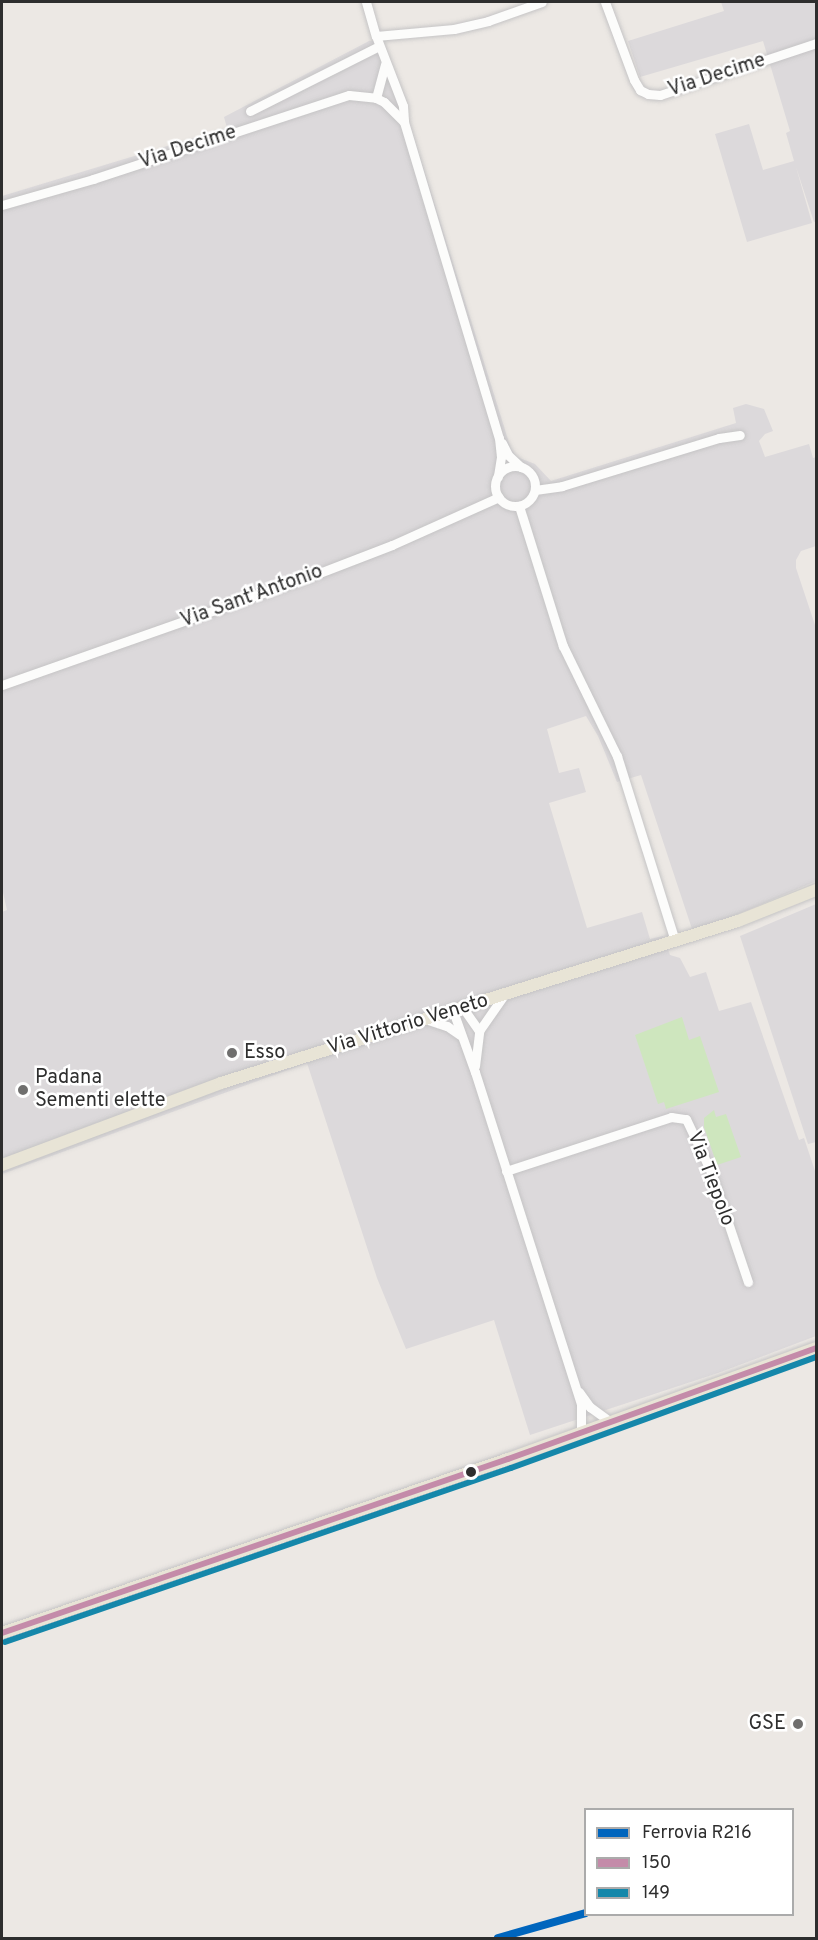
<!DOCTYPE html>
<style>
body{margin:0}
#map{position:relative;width:818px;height:1940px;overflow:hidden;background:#ece8e4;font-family:Overpass,sans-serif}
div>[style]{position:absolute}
.industrial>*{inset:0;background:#dcd9db}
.green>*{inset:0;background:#cee6be}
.roads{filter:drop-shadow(0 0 2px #c5c4c5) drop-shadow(0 0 2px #c5c4c5)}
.minor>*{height:9px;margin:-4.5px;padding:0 4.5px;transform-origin:4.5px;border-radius:4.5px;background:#fcfcfb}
.minor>.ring{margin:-4.5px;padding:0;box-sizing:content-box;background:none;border:9px solid #fcfcfb;border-radius:50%}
.major>*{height:12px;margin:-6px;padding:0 6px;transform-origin:6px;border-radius:6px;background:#e8e4d6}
.bus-1>*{height:6px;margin:-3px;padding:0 3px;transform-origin:3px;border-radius:3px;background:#c48ba9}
.bus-2>*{height:6px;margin:-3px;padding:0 3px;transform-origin:3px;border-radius:3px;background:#1587aa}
.rail-1>*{height:8px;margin:-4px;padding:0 4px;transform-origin:4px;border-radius:4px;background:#0065bd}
.dots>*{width:16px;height:16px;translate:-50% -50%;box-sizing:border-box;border:3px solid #fff;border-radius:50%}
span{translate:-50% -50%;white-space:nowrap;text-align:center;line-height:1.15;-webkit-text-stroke:5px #fff;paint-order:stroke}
.street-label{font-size:20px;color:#2e2e2e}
.poi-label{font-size:20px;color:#2e2e2e}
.left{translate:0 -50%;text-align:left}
.right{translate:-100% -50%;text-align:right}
.frame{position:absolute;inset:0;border:3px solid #2e2e2e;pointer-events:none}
.legend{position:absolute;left:584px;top:1808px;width:210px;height:108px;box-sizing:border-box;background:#fff;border:2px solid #ababab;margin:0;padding:8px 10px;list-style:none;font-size:18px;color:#2e2e2e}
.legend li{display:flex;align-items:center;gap:12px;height:30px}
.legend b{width:30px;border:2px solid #ababab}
</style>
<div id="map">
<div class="industrial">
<div style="clip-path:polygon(721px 2px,816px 2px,816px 221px,814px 222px,796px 167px,812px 223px,747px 242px,715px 134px,749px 124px,763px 170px,794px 161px,786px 133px,790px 131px,763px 41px,640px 77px,628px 41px,724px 11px)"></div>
<div style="clip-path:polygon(380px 40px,402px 99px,511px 449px,517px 457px,535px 464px,551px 481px,736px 423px,733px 408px,746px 404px,764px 409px,773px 431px,765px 434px,759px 441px,765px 457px,809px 444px,813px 458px,816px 457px,816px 546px,801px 551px,796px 560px,796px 568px,816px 628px,816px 881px,724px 920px,692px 929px,641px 775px,617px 782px,598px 736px,586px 716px,547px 729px,559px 773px,579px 768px,586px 792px,549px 803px,587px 928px,642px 912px,650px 939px,663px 936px,670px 955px,680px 958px,690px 977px,706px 972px,719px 1011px,751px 1002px,799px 1140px,804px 1138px,816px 1174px,816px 1336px,718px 1373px,530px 1435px,494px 1320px,406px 1349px,377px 1278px,307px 1063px,2px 1174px,2px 912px,7px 910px,2px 888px,2px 196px,227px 128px,224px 117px,369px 41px)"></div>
<div style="clip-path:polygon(816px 904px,816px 1142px,808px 1144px,740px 936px)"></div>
</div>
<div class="green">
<div style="clip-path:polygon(682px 1017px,689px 1040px,700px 1036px,719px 1092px,666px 1109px,664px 1102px,658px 1104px,635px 1035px)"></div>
<div style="clip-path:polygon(714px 1110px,716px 1117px,726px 1114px,741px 1157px,717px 1165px,704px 1127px,704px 1118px)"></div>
</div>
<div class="roads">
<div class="minor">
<div style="left:366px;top:2px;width:35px;rotate:74deg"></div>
<div style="left:376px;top:36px;width:75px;rotate:68.9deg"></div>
<div style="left:403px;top:106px;width:16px;rotate:86deg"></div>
<div style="left:404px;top:122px;width:330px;rotate:73.3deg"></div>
<div style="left:499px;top:438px;width:19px;rotate:84deg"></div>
<div style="left:501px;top:457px;width:20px;rotate:99deg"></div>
<div style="left:605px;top:2px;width:83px;rotate:69.6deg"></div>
<div style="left:634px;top:80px;width:12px;rotate:59deg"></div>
<div style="left:640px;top:90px;width:9px;rotate:27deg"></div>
<div style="left:648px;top:94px;width:12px;rotate:5deg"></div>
<div style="left:660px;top:95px;width:164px;rotate:-18.4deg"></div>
<div style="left:376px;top:36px;width:78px;rotate:-5.1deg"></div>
<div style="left:454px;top:29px;width:35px;rotate:-13deg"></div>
<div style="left:488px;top:21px;width:57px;rotate:-19.4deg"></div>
<div style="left:376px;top:98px;width:35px;rotate:-75deg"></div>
<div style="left:250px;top:111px;width:144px;rotate:-26.7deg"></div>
<div style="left:2px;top:205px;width:95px;rotate:-15.9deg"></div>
<div style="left:93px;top:179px;width:269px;rotate:-18.2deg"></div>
<div style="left:349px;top:95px;width:27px;rotate:6deg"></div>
<div style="left:376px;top:98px;width:9px;rotate:27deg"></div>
<div style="left:384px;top:102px;width:28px;rotate:45deg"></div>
<div style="left:502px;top:443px;width:13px;rotate:63deg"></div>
<div style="left:508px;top:455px;width:18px;rotate:43deg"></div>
<div class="ring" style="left:495px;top:466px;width:31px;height:31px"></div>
<div style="left:535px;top:490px;width:27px;rotate:-8deg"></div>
<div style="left:562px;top:486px;width:164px;rotate:-17deg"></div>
<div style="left:719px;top:438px;width:21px;rotate:-8deg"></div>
<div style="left:519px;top:506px;width:147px;rotate:72.6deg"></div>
<div style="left:563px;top:646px;width:123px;rotate:63.9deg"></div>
<div style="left:617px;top:756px;width:194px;rotate:72.6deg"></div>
<div style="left:2px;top:685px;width:325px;rotate:-19.4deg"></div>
<div style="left:309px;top:577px;width:89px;rotate:-21.1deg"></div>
<div style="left:392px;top:545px;width:117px;rotate:-24.2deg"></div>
<div style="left:463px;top:1008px;width:28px;rotate:55deg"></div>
<div style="left:453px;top:1011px;width:65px;rotate:70.2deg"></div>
<div style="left:475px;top:1072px;width:349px;rotate:72.3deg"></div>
<div style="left:581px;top:1404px;width:28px;rotate:90deg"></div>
<div style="left:425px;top:1019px;width:23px;rotate:18deg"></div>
<div style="left:447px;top:1026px;width:16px;rotate:35deg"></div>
<div style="left:475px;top:1066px;width:35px;rotate:-83deg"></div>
<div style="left:479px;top:1031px;width:44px;rotate:-55.2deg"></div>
<div style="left:506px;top:1171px;width:174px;rotate:-18.1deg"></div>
<div style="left:671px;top:1117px;width:15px;rotate:8deg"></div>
<div style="left:686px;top:1119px;width:59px;rotate:64.7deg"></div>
<div style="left:711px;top:1172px;width:116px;rotate:71.4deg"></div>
<div style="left:579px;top:1392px;width:19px;rotate:54deg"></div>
<div style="left:590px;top:1407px;width:24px;rotate:36deg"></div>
</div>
<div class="major">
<div style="left:2px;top:1165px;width:234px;rotate:-20.5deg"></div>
<div style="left:221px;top:1083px;width:542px;rotate:-17.4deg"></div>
<div style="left:738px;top:921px;width:84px;rotate:-21.7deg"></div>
<div style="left:2px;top:1633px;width:535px;rotate:-18.98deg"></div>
<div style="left:508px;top:1459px;width:327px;rotate:-19.8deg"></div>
</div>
</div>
<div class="bus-1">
<div style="left:2px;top:1633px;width:535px;rotate:-18.98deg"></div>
<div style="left:508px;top:1459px;width:327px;rotate:-19.8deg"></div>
</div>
<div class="bus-2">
<div style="left:5px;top:1642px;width:535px;rotate:-18.98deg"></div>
<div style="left:511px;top:1468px;width:325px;rotate:-20deg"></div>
</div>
<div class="rail-1">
<div style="left:498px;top:1938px;width:91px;rotate:-15.9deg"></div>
</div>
<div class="dots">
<div style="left:232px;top:1053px;background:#706f6e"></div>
<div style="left:23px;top:1090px;background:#706f6e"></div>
<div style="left:471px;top:1472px;background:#2e2e2e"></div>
<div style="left:798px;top:1724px;background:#706f6e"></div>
</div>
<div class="street-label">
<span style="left:717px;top:76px;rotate:-18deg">Via Decime</span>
<span style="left:188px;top:148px;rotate:-18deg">Via Decime</span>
<span style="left:252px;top:597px;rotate:-20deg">Via Sant'Antonio</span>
<span style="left:408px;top:1025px;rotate:-17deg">Via Vittorio Veneto</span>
<span style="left:710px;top:1179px;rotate:69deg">Via Tiepolo</span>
</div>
<div class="poi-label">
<span class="left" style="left:244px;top:1053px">Esso</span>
<span class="left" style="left:35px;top:1090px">Padana<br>Sementi elette</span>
<span class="right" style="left:786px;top:1724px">GSE</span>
</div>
<div class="frame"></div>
<ul class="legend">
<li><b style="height:8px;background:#0065bd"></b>Ferrovia R216</li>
<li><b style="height:8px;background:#c48ba9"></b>150</li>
<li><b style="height:8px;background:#1587aa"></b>149</li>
</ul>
</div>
